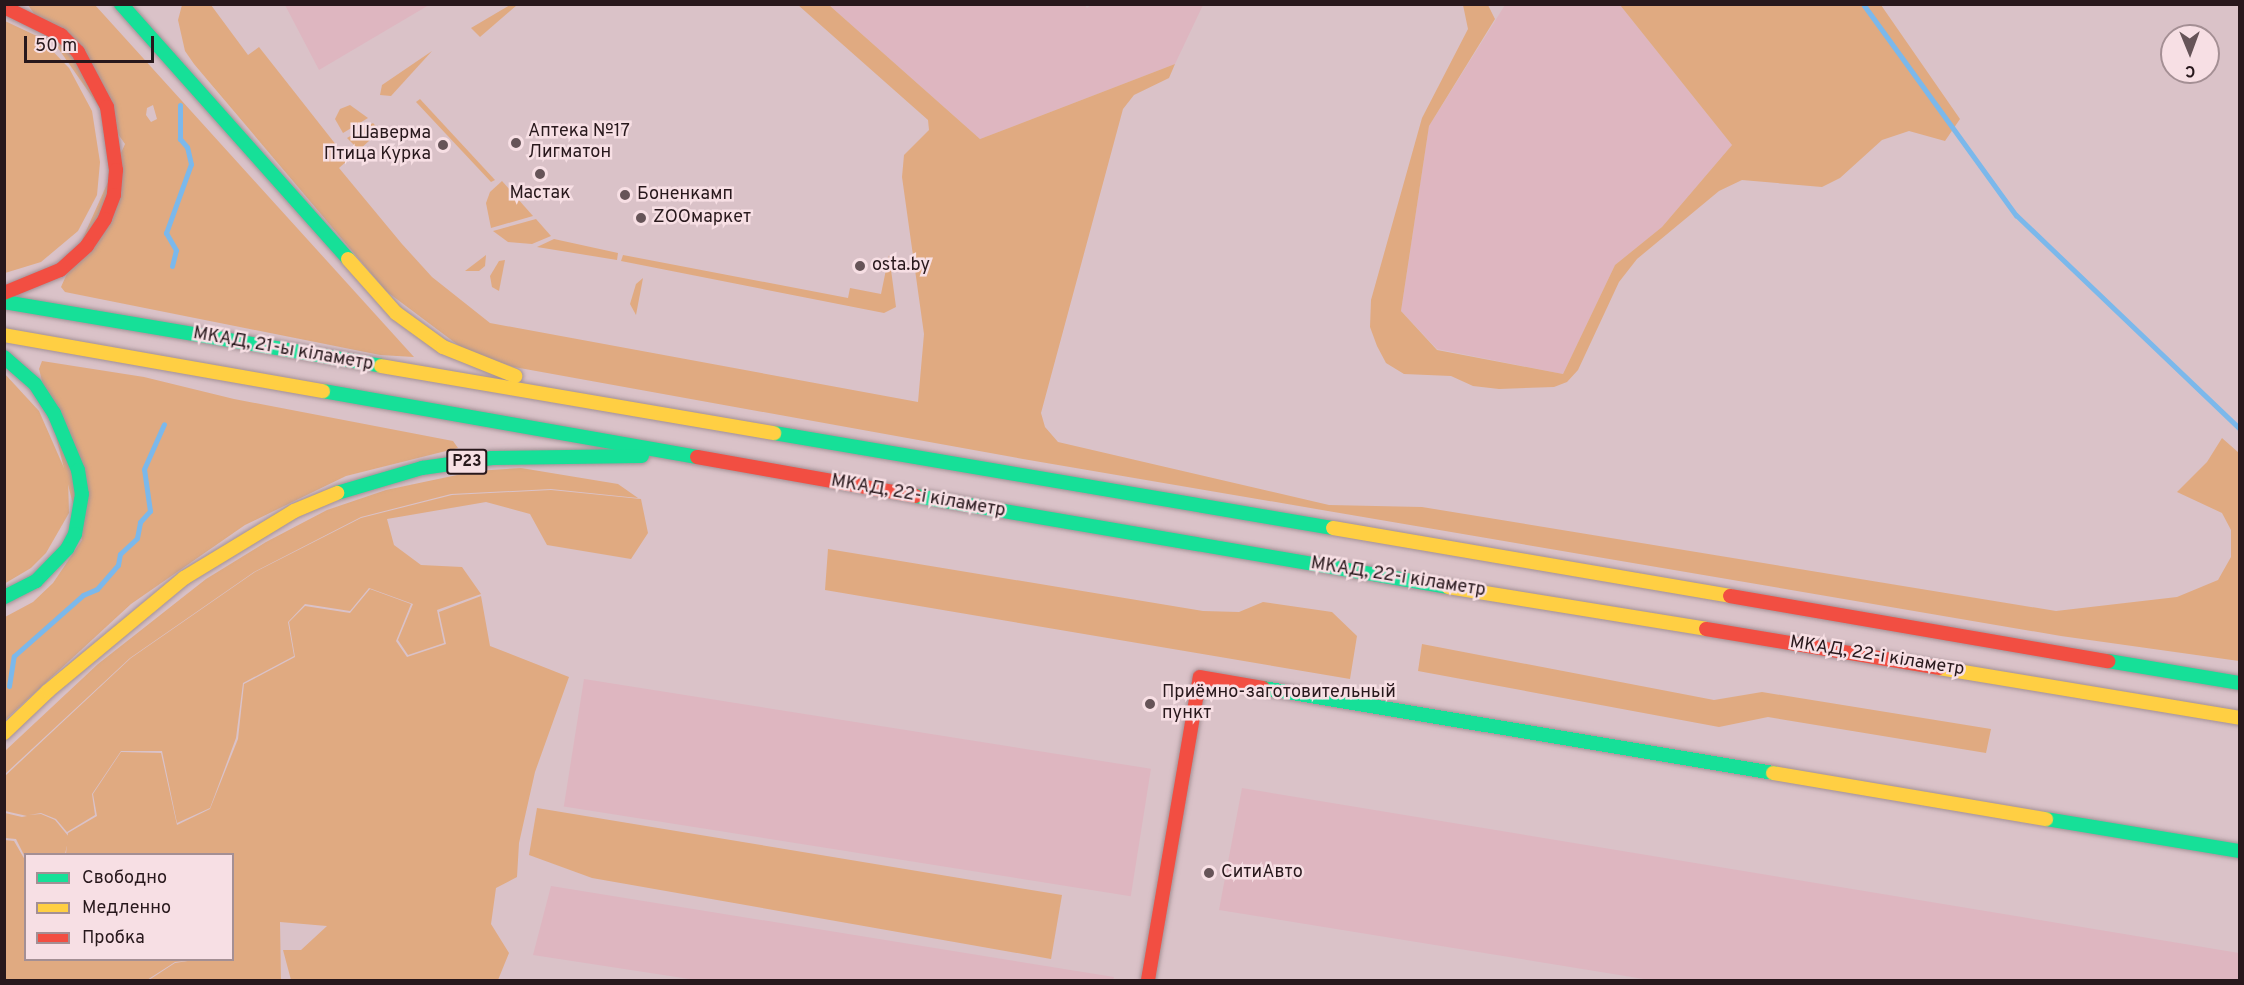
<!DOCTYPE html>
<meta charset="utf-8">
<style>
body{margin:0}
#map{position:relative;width:2244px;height:985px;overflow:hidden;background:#dac2c8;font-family:Overpass,sans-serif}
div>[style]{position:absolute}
.built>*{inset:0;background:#deb6c0;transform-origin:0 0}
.green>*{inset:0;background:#e0aa81}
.stream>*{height:5px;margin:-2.5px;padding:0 2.5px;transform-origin:2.5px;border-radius:2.5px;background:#7bb8eb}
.roads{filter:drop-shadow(0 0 2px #a39095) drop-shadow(0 0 2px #a39095)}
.fast>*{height:14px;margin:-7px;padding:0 7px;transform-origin:7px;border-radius:7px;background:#16e098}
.slow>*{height:14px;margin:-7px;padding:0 7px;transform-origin:7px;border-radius:7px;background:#ffcf43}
.jam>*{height:14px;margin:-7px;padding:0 7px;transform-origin:7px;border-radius:7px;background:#f24e42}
.dots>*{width:16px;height:16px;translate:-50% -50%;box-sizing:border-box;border:3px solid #f7dfe4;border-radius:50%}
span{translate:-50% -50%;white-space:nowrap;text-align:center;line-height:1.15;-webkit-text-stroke:5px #f7dfe4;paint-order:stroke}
.shield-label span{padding:2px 4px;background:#f7dfe4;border:2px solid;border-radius:4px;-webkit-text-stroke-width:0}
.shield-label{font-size:16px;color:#28181c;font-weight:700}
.poi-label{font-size:18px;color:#28181c}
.left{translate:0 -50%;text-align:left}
.right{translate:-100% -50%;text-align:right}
.street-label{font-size:18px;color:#28181c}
.frame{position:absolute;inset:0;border:6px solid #28181c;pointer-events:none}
.legend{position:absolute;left:24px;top:853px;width:210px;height:108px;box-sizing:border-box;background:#f7dfe4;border:2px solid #a48f94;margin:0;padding:8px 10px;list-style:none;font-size:18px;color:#28181c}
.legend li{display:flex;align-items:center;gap:12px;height:30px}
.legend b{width:30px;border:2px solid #a48f94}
.north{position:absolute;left:2160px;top:24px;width:60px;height:60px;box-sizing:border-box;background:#f7dfe4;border:2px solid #a48f94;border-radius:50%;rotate:179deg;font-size:16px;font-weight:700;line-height:24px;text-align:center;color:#28181c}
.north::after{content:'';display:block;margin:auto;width:21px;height:27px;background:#665458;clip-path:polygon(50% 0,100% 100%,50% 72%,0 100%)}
.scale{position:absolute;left:24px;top:36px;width:130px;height:27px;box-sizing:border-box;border:3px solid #28181c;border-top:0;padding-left:8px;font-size:18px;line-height:21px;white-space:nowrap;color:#28181c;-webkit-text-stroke:4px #f7dfe4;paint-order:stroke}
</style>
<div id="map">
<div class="built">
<div style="clip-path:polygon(1084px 4px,1087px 8px,1092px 4px,1203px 5px,1175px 64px,980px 139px,829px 5px)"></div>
<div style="clip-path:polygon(285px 5px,429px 5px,319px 70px)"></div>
<div style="clip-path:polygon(1505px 5px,1620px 5px,1732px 145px,1662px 227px,1615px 265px,1563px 374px,1437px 349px,1401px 311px,1429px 126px)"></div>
<div style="left:584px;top:679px;width:574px;height:129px;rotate:9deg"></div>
<div style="clip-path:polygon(1242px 788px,2239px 953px,2239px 980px,1650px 980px,1219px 910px)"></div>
<div style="clip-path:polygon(551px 886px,1114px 977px,1113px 980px,696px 980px,533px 955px)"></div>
</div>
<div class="green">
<div style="clip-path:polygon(evenodd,28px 5px,95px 5px,414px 357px,380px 355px,65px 292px,61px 287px,125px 144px,28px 5px,153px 105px,157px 119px,151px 122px,146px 115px,147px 108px,153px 105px)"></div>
<div style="clip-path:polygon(182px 5px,211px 5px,248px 55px,259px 47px,348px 160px,339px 168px,402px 244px,432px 277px,490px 323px,918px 402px,924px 334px,902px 177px,904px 155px,929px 130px,928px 120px,798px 5px,829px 5px,980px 139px,1175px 64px,1169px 78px,1134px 95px,1123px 109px,1041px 413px,1045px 427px,1058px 442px,1329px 505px,1422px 507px,2056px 611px,2177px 597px,2218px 580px,2231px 557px,2231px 530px,2222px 513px,2177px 492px,2207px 462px,2222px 438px,2239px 453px,2239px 661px,2061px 636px,1023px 459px,514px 367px,470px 354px,386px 291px,194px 64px,185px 51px,178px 20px)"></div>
<div style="clip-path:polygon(510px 5px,517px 5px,480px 37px,471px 28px)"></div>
<div style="clip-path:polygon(1463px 5px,1488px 5px,1495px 19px,1429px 126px,1401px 311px,1437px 350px,1563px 374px,1615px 265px,1662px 227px,1732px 145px,1620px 5px,1881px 5px,1960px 119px,1945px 141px,1909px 131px,1882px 140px,1840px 178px,1822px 187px,1742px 180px,1719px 191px,1637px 259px,1619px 282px,1578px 370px,1567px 382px,1554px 387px,1499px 389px,1473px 386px,1451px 376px,1404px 374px,1386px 363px,1377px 346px,1370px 327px,1371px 300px,1422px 118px,1468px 29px)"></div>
<div style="clip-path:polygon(5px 21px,39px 37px,69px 68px,92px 111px,100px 162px,97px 195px,78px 231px,41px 262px,5px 273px)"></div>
<div style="clip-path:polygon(432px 51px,391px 96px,380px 95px,382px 85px)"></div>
<div style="clip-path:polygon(420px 99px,495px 180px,491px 182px,416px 102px)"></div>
<div style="clip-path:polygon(350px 105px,368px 118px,343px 133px,335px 119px,340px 109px)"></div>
<div style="clip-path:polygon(373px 123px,380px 131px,359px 150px,347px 138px)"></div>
<div style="clip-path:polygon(502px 181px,533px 216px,491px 228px,486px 203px,490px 192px)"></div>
<div style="clip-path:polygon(536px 219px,551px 236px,532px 244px,508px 242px,493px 231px)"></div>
<div style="clip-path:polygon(554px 239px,618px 253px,617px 260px,537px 247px)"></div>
<div style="clip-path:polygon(486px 255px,485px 266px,479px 271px,465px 271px)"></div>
<div style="clip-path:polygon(623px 255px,848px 298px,850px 288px,881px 294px,889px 255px,896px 307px,884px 313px,621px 261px)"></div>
<div style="clip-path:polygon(505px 260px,499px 291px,492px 287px,490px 276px,499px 261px)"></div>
<div style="clip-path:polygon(643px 278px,636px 315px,630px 304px,636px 284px)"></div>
<div style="clip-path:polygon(42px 361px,144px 377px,234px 399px,453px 441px,458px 448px,346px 476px,245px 525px,131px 604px,5px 720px,5px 617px,33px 602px,53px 583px,82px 540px,39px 369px)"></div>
<div style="clip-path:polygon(4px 373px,39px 411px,68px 477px,69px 513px,46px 553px,31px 568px,4px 584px)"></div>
<div style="clip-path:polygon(521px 468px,618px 484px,638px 498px,551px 489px,451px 494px,361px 517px,254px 572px,130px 658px,5px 774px,5px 751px,98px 664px,206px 579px,266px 542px,327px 510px,386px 490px,476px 471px)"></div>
<div style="clip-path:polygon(551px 490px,641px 499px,648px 533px,631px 559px,547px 545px,530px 514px,486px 502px,387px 519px,394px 545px,421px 565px,462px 567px,481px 594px,437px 610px,444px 643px,408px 655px,398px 640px,413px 604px,369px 588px,350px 611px,305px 604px,288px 622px,294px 656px,243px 683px,236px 738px,210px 808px,177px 823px,162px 751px,121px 751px,92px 794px,95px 815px,67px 832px,56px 819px,41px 813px,29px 815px,41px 814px,55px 820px,69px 837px,65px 854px,25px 857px,16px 839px,5px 838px,5px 813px,22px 817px,27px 816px,5px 811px,5px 776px,131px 658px,255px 572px,361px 518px,452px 495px)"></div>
<div style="clip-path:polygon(828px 549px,1203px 611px,1239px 612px,1263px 602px,1332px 612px,1357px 636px,1350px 679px,825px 590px)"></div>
<div style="clip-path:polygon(370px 589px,411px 604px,396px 641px,407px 657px,446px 644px,439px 612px,481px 596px,490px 646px,569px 677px,535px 772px,519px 843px,517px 877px,496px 888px,491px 924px,509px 953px,498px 980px,291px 980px,283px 950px,301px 950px,327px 926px,280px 922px,281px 980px,149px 980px,175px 963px,194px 960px,175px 962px,147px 980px,5px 980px,5px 840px,14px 841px,25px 860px,26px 960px,232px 960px,232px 854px,66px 854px,68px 833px,97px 816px,93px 794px,121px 752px,161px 753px,177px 825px,210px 809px,238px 739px,244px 684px,295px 657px,289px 622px,305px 606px,350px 613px)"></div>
<div style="clip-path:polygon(1422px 644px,1714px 700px,1762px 692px,1991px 729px,1986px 753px,1768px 717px,1719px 727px,1418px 671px)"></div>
<div style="clip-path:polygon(537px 808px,1062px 895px,1051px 959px,592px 878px,529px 855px)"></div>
</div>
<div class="stream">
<div style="left:1863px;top:4px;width:261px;rotate:54.1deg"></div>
<div style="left:2016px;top:215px;width:310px;rotate:43.7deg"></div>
<div style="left:172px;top:266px;width:16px;rotate:-76deg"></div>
<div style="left:176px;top:250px;width:20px;rotate:-120deg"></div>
<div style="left:166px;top:233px;width:73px;rotate:-70.1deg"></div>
<div style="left:191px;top:164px;width:17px;rotate:-103deg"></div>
<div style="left:187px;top:147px;width:11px;rotate:-131deg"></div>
<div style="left:180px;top:139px;width:34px;rotate:-90deg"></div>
<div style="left:9px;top:686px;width:30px;rotate:-81deg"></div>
<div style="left:14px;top:656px;width:92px;rotate:-41.5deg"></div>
<div style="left:83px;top:595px;width:15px;rotate:-23deg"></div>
<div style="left:97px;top:589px;width:32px;rotate:-49deg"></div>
<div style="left:118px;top:565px;width:11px;rotate:-80deg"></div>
<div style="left:120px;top:554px;width:23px;rotate:-43deg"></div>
<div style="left:137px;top:538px;width:16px;rotate:-79deg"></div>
<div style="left:140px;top:522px;width:15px;rotate:-48deg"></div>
<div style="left:150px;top:511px;width:42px;rotate:-98.1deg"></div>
<div style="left:144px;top:469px;width:49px;rotate:-66deg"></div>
</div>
<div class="roads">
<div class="fast">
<div style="left:121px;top:4px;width:341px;rotate:48.3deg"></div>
<div style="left:4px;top:302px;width:382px;rotate:9.6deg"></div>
<div style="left:4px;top:357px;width:41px;rotate:41.1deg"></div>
<div style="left:35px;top:384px;width:35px;rotate:57deg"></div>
<div style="left:54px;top:413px;width:62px;rotate:67.2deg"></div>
<div style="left:78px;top:470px;width:24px;rotate:81deg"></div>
<div style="left:82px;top:494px;width:41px;rotate:99.9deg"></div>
<div style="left:75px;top:534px;width:17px;rotate:118deg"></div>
<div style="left:67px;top:549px;width:45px;rotate:134.1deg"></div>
<div style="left:36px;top:581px;width:36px;rotate:153deg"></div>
<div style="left:323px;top:391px;width:380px;rotate:10deg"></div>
<div style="left:774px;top:433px;width:567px;rotate:9.65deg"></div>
<div style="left:337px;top:493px;width:89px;rotate:-16.4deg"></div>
<div style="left:422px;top:468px;width:71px;rotate:-8.1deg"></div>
<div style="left:492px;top:458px;width:150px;rotate:-0.8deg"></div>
<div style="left:916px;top:496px;width:540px;rotate:9.71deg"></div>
<div style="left:2108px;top:661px;width:134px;rotate:9.5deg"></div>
<div style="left:1263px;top:688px;width:517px;rotate:9.46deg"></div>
<div style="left:2046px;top:819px;width:197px;rotate:9.4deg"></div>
</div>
<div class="slow">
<div style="left:348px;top:259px;width:72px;rotate:48.4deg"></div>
<div style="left:396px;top:313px;width:58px;rotate:35.9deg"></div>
<div style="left:443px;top:347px;width:78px;rotate:21.9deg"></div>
<div style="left:4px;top:335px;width:324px;rotate:10deg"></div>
<div style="left:381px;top:366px;width:399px;rotate:9.7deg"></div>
<div style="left:1333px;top:528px;width:403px;rotate:9.7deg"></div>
<div style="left:1448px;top:587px;width:261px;rotate:9.2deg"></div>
<div style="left:1939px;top:668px;width:305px;rotate:9.4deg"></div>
<div style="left:4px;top:733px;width:61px;rotate:-43.7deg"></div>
<div style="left:48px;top:691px;width:177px;rotate:-39.7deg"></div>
<div style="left:184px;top:578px;width:129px;rotate:-31.3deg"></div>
<div style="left:294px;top:511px;width:47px;rotate:-22.7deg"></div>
<div style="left:1773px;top:773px;width:277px;rotate:9.6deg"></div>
</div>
<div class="jam">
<div style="left:4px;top:7px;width:64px;rotate:26.2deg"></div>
<div style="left:61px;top:35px;width:24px;rotate:45deg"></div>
<div style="left:78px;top:52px;width:62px;rotate:62.2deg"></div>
<div style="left:107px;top:107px;width:64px;rotate:81.9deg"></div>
<div style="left:116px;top:170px;width:25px;rotate:95deg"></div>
<div style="left:114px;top:195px;width:26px;rotate:111deg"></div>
<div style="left:105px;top:219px;width:32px;rotate:124deg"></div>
<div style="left:87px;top:246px;width:36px;rotate:138deg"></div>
<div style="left:60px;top:270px;width:61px;rotate:157.7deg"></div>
<div style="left:697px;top:457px;width:222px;rotate:10.1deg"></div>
<div style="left:1730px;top:596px;width:384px;rotate:9.8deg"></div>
<div style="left:1706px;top:629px;width:236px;rotate:9.5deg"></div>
<div style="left:1148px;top:980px;width:307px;rotate:-80.3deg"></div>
<div style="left:1200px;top:677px;width:64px;rotate:9.9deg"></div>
</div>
</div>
<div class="dots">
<div style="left:516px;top:143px;background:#665458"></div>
<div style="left:443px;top:145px;background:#665458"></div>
<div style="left:540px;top:174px;background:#665458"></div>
<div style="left:625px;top:195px;background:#665458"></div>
<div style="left:641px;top:218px;background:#665458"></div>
<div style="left:860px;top:266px;background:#665458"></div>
<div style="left:1150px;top:704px;background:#665458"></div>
<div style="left:1209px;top:873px;background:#665458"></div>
</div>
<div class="shield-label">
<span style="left:467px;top:462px">Р23</span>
</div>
<div class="poi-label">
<span class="left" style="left:528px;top:143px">Аптека №17<br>Лигматон</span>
<span class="right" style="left:431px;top:145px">Шаверма<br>Птица Курка</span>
<span style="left:540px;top:194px">Мастак</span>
<span class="left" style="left:637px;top:195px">Боненкамп</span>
<span class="left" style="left:653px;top:218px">ZOOмаркет</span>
<span class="left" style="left:872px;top:266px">osta.by</span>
<span class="left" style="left:1162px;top:704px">Приёмно-заготовительный<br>пункт</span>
<span class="left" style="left:1221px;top:873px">СитиАвто</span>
</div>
<div class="street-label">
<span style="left:283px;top:350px;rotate:10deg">МКАД, 21-ы кіламетр</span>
<span style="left:918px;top:497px;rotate:10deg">МКАД, 22-і кіламетр</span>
<span style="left:1398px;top:578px;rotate:9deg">МКАД, 22-і кіламетр</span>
<span style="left:1877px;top:657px;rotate:9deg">МКАД, 22-і кіламетр</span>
</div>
<div class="frame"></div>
<ul class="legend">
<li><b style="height:8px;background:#16e098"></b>Свободно</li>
<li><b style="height:8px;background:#ffcf43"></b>Медленно</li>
<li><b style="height:8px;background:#f24e42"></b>Пробка</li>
</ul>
<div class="north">С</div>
<div class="scale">50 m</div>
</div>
